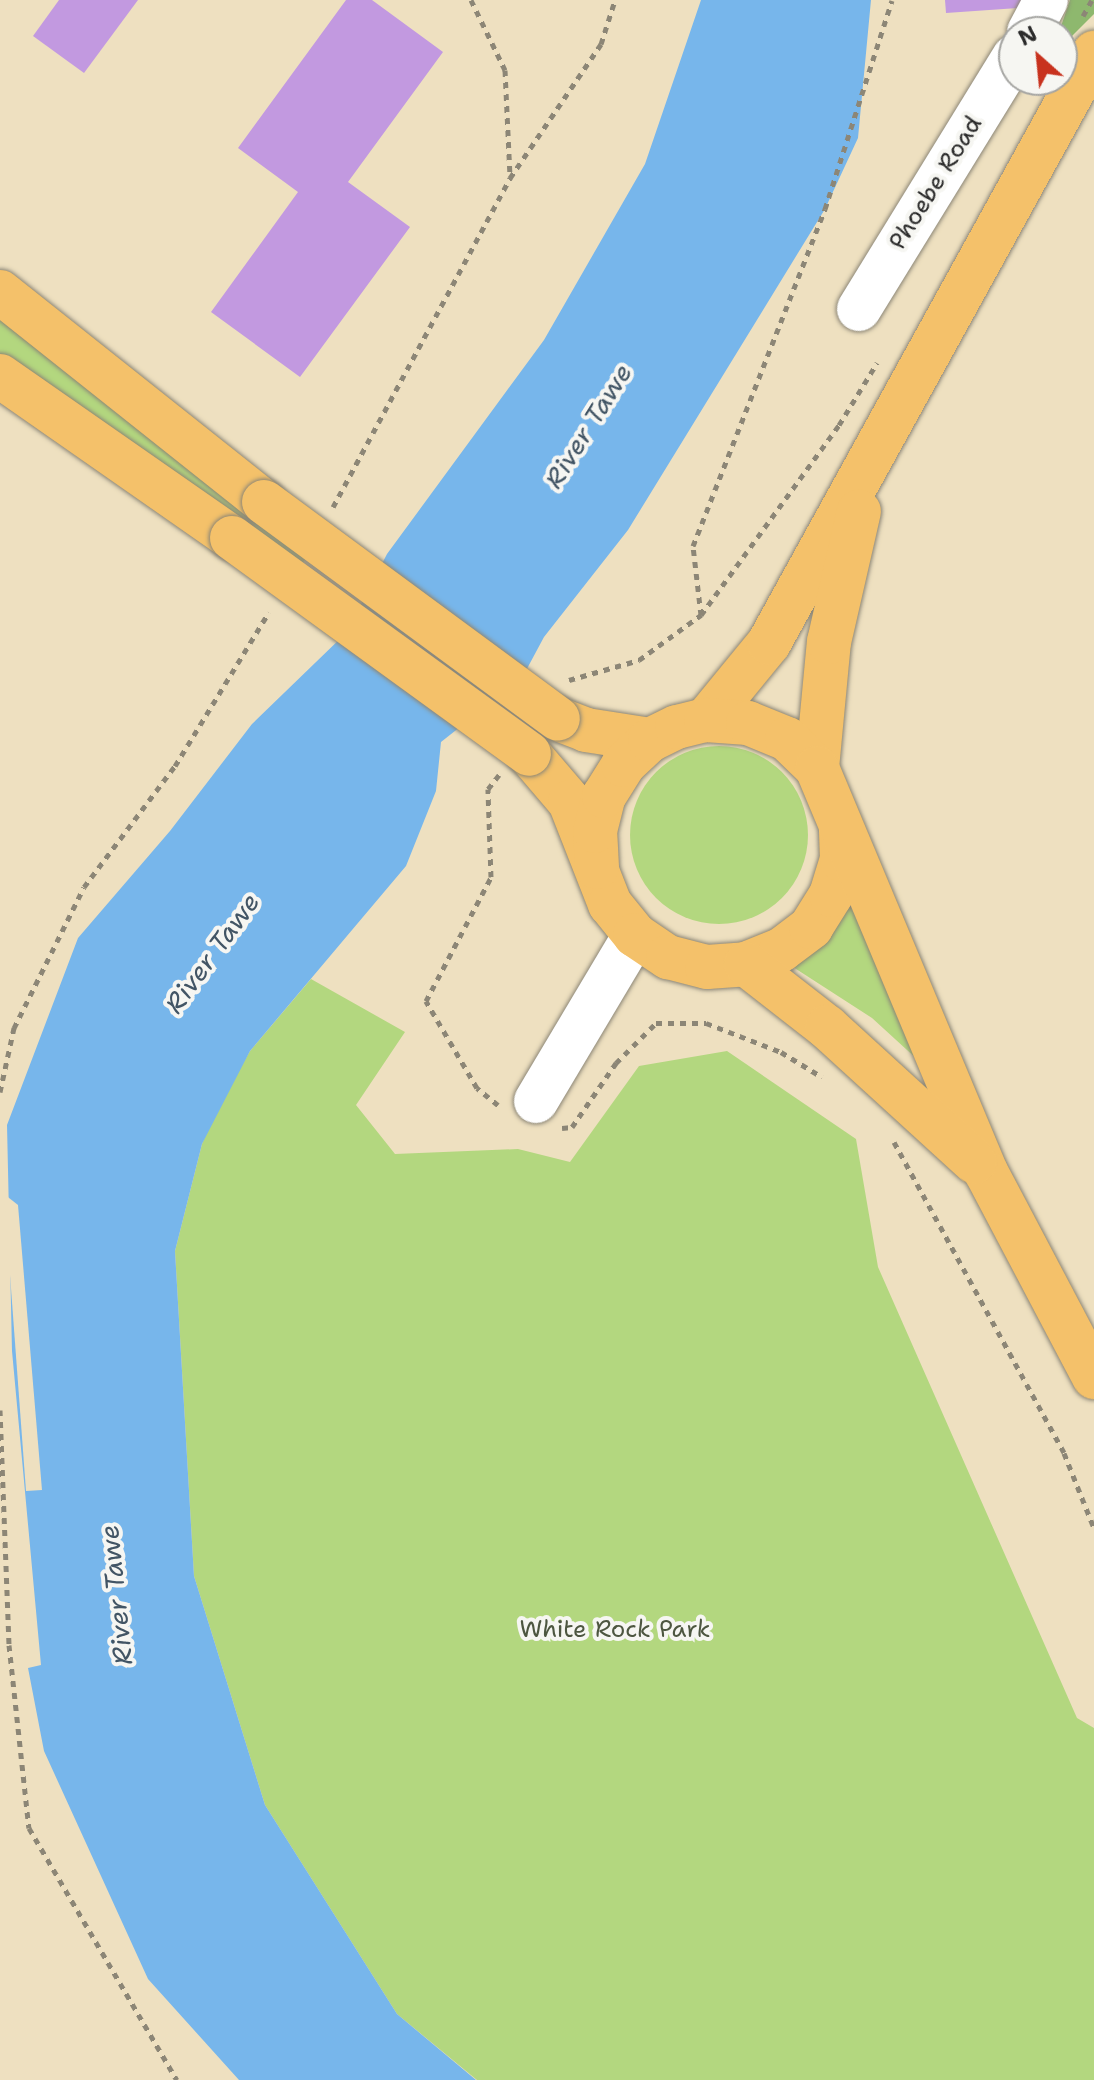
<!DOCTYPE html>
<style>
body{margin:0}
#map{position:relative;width:1094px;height:2080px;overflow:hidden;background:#eee0c0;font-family:"Shantell Sans",sans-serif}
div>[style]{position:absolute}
.green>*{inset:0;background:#b3d77f}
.round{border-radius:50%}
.forest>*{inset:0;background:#8eb86e}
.water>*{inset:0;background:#77b6eb}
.pier>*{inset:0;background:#eee0c0}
.building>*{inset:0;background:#c299e0}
.path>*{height:5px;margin-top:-2.5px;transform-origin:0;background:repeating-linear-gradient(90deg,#8c8676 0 6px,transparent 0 12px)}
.roads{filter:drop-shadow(0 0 2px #8c8676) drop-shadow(0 0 2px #8c8676)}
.minor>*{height:44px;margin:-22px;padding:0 22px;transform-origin:22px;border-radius:22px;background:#fff}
.major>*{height:44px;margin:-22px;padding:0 22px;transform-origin:22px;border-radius:22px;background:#f4c16a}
.bridges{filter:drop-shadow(0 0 2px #8c8676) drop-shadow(0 0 2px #8c8676)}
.major-bridge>*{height:44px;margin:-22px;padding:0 22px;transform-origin:22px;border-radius:22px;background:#f4c16a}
span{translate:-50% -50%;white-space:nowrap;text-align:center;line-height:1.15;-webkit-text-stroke:8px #f6f6f2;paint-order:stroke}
.street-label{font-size:24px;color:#2b2b2b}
.park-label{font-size:24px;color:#4d5640}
.water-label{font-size:26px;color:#425565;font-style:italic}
.north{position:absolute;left:998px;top:16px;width:80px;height:80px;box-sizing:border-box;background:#f6f6f2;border:2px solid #a5a5a2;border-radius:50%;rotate:333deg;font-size:22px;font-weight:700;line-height:32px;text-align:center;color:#2b2b2b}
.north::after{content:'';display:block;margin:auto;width:28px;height:36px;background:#c8321e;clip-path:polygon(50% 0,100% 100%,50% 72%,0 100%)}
</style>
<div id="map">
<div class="green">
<div style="clip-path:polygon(0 314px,307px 557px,302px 564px,0 354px)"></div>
<div class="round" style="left:630px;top:746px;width:178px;height:178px"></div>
<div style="clip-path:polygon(849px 898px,930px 1071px,872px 1018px,793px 967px)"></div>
<div style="clip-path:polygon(311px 979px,405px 1032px,356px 1105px,395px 1154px,518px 1149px,570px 1162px,639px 1066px,727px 1051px,856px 1139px,878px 1267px,1077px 1718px,1094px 1728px,1094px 2080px,477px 2080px,397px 2014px,265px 1805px,194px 1576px,175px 1251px,202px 1144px,216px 1110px,250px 1051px)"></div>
</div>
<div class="forest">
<div style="clip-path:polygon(1070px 0,1094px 0,1094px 14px,1062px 46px,1059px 32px)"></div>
</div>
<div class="water">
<div style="clip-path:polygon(701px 0,871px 0,858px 138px,825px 209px,628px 530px,544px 637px,522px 678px,441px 742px,436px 791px,406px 866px,250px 1051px,202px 1144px,175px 1251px,194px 1576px,265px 1805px,397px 2014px,476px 2080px,239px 2080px,148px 1979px,44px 1751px,28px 1668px,41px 1665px,12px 1351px,7px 1125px,78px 938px,170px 831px,252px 724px,346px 633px,387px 554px,544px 340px,645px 164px)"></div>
</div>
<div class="pier">
<div style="clip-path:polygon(4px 1194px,18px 1205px,42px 1490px,26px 1491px)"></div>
</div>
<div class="building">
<div style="clip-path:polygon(59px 0,138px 0,84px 73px,33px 36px)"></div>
<div style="clip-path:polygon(346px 0,372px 0,443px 52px,348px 182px,410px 227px,300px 377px,211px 312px,298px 192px,238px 148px)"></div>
<div style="clip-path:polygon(945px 0,1032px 0,1033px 7px,946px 13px)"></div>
</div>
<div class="path">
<div style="left:471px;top:0;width:78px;rotate:64.1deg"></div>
<div style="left:505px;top:70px;width:107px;rotate:87.3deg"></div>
<div style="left:1083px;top:16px;width:18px;rotate:-61deg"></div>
<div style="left:333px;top:507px;width:374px;rotate:-61.7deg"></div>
<div style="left:510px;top:178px;width:162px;rotate:-55.8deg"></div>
<div style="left:601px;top:44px;width:46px;rotate:-72.3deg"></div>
<div style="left:701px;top:615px;width:69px;rotate:-96.6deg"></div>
<div style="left:693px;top:546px;width:362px;rotate:-68.6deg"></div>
<div style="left:825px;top:209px;width:219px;rotate:-72.2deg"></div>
<div style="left:569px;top:680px;width:73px;rotate:-15.9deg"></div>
<div style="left:639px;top:660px;width:77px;rotate:-36deg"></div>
<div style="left:701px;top:615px;width:235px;rotate:-54deg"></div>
<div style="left:839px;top:425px;width:73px;rotate:-58.5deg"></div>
<div style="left:0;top:1092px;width:66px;rotate:-77.7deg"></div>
<div style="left:14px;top:1028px;width:157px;rotate:-63.6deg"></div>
<div style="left:84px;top:887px;width:151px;rotate:-53.1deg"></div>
<div style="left:175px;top:766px;width:180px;rotate:-58.6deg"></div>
<div style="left:498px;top:1105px;width:27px;rotate:-141deg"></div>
<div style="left:477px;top:1088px;width:101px;rotate:-120.4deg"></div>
<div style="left:426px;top:1001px;width:140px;rotate:-62.3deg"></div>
<div style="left:491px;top:877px;width:88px;rotate:-92deg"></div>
<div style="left:488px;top:789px;width:18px;rotate:-52deg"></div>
<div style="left:562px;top:1128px;width:10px;rotate:-6deg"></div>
<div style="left:572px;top:1127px;width:78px;rotate:-55.5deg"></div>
<div style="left:616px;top:1063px;width:57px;rotate:-45deg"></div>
<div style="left:656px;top:1023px;width:50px"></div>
<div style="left:706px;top:1023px;width:80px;rotate:21.1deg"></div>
<div style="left:781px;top:1052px;width:48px;rotate:31.4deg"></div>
<div style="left:894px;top:1142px;width:354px;rotate:61.3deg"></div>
<div style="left:1064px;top:1453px;width:81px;rotate:68.2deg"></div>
<div style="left:0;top:1410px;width:235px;rotate:87.8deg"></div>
<div style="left:9px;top:1645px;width:184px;rotate:83.8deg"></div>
<div style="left:29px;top:1828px;width:292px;rotate:59.6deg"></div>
</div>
<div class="roads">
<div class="minor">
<div style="left:1029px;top:32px;width:36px;rotate:-62deg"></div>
<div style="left:859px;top:309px;width:296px;rotate:-58.4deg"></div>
<div style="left:536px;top:1101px;width:193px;rotate:-59.2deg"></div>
</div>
<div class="major">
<div style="left:0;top:292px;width:337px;rotate:38.5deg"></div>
<div style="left:0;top:376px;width:283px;rotate:34.9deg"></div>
<div style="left:558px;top:719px;width:30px;rotate:21deg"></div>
<div style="left:586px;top:730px;width:65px;rotate:8.9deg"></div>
<div style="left:706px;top:720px;width:99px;rotate:-50.7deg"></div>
<div style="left:769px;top:643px;width:674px;rotate:-61.15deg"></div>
<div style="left:529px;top:754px;width:63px;rotate:49.5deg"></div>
<div style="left:570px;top:802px;width:110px;rotate:68.6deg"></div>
<div style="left:610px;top:904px;width:40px;rotate:51deg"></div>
<div style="left:635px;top:935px;width:40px;rotate:34deg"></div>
<div style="left:668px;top:957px;width:40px;rotate:14.4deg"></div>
<div style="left:707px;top:967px;width:39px;rotate:-4deg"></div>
<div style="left:746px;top:964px;width:38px;rotate:-22deg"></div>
<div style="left:781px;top:950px;width:38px;rotate:-37deg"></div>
<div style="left:811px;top:927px;width:38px;rotate:-58deg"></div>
<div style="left:831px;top:895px;width:37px;rotate:-73deg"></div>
<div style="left:842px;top:860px;width:31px;rotate:-92deg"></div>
<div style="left:817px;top:768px;width:127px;rotate:-84.6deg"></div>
<div style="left:829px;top:642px;width:134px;rotate:-77.1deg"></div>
<div style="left:597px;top:867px;width:36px;rotate:-93deg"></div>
<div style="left:595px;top:831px;width:36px;rotate:-76deg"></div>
<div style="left:604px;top:796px;width:36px;rotate:-58deg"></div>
<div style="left:623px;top:765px;width:37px;rotate:-43deg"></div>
<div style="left:650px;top:740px;width:30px;rotate:-26deg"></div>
<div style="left:677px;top:727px;width:30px;rotate:-14deg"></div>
<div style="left:706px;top:720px;width:42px;rotate:4.1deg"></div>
<div style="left:748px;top:723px;width:42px;rotate:22.3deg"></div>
<div style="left:787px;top:739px;width:42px;rotate:44deg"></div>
<div style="left:817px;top:768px;width:438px;rotate:67.3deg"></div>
<div style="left:986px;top:1172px;width:232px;rotate:62.2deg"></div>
<div style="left:746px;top:964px;width:103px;rotate:37.9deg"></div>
<div style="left:827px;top:1027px;width:200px;rotate:42.4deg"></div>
</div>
</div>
<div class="bridges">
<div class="major-bridge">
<div style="left:264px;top:502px;width:365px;rotate:36.4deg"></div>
<div style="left:232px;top:538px;width:367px;rotate:36deg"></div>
</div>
</div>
<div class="street-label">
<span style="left:936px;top:183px;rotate:-58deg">Phoebe Road</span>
</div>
<div class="park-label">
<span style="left:615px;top:1630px">White Rock Park</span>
</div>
<div class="water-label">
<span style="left:588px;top:426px;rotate:-58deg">River Tawe</span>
<span style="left:212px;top:953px;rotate:-54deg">River Tawe</span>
<span style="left:116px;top:1595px;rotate:-96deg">River Tawe</span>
</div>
<div class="north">N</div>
</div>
